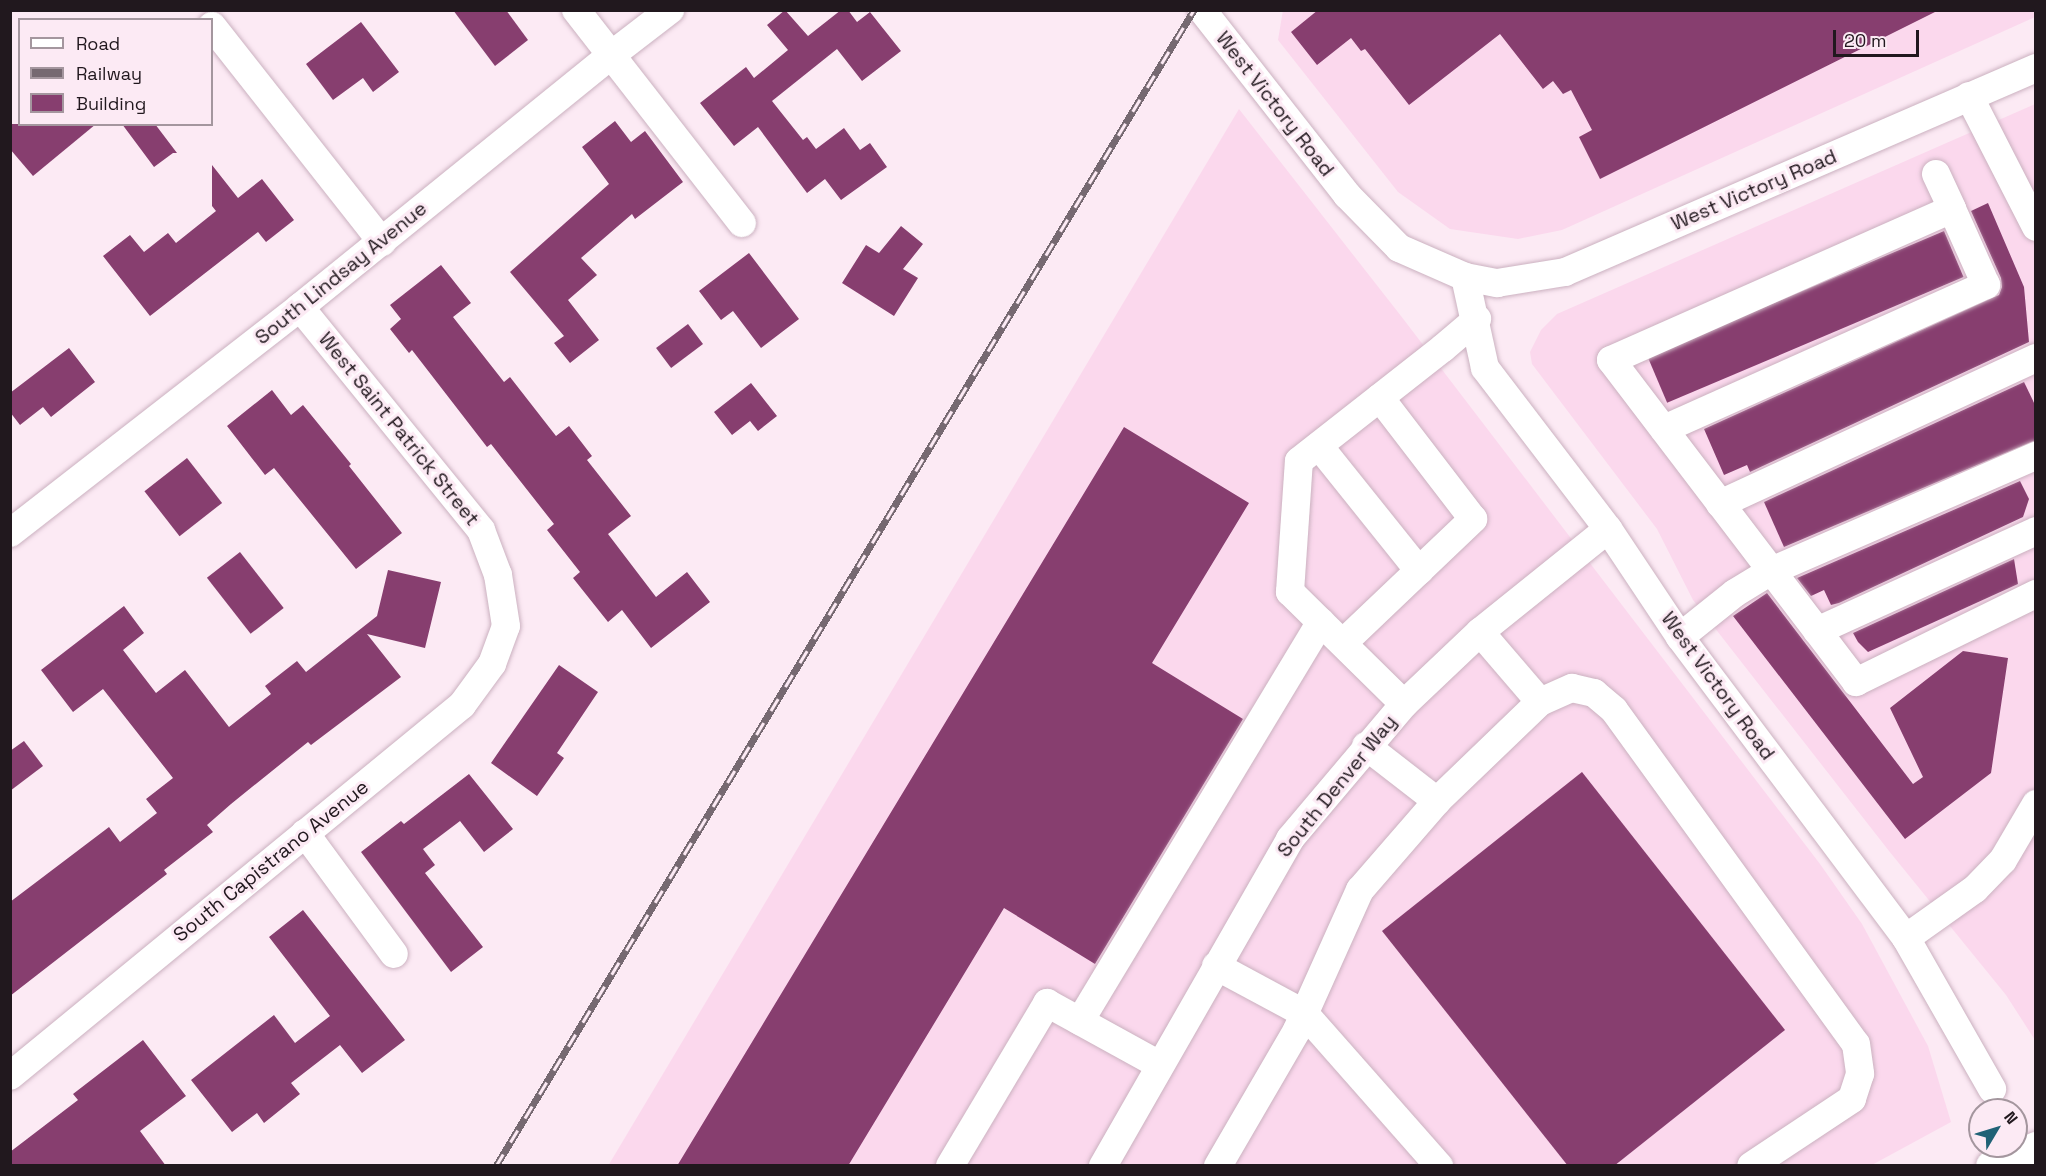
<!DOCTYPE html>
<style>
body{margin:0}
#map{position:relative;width:2046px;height:1176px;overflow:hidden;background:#fceaf4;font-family:"Space Grotesk",sans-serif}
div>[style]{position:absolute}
.built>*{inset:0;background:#fbd8ed}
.building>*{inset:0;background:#873e6f;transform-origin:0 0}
.roads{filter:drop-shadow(0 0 2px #cbb1c0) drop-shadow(0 0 2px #cbb1c0)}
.minor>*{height:28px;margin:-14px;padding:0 14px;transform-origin:14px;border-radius:14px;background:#fff}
.major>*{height:33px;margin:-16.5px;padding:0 16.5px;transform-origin:16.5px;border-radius:16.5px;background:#fff}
.rail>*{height:7px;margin-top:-3.5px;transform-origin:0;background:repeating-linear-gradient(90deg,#fceaf4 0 14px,#766971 0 28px);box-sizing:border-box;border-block:2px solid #766971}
span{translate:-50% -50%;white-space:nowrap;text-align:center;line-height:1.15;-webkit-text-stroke:6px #fceaf4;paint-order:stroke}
.street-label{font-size:20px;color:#21181e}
.frame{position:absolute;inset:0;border:12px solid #21181e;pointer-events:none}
.legend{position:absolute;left:18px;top:18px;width:195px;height:108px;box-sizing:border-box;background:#fceaf4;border:2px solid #a4969e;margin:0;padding:8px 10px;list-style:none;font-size:18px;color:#21181e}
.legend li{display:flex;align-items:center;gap:12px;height:30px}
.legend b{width:30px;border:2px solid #a4969e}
.north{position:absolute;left:1968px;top:1098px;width:60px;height:60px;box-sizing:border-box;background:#fceaf4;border:2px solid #a4969e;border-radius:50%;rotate:52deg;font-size:16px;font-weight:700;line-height:24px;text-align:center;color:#21181e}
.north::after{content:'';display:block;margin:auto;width:21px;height:27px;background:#206276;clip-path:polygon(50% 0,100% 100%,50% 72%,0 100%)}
.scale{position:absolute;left:1833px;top:30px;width:86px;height:27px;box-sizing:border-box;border:3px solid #21181e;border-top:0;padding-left:8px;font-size:18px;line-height:21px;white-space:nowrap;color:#21181e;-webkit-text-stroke:4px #fceaf4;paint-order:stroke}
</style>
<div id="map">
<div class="built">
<div style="clip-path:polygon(1283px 10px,2036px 11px,2035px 17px,1562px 230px,1518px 239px,1450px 229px,1398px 192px,1278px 40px)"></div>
<div style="clip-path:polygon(2035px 104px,2035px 1040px,2006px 995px,1889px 851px,1693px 600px,1657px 529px,1532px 364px,1530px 352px,1541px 330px,1557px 314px)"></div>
<div style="clip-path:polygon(1239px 109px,1401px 316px,1820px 864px,1862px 924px,1928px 1046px,1951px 1122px,1870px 1166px,608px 1166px)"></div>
</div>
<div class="building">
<div style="clip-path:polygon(453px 10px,506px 10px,528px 40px,495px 66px)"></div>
<div style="clip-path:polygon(785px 10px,808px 36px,841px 10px,848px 10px,857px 22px,870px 12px,901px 51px,862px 81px,837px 49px,772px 101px,803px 140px,807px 137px,816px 149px,844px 128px,860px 150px,870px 143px,887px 167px,841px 200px,825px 179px,807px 193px,758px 127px,734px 146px,700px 103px,746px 67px,754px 78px,788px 50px,767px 25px)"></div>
<div style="clip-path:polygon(1318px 10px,1939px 10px,1600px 179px,1579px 137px,1592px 130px,1571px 90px,1563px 94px,1553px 81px,1543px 89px,1500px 34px,1409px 105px,1365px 49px,1361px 51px,1351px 38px,1317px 65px,1291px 32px)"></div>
<div style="clip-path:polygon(361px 22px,399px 72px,373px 92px,363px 78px,333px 100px,306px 64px)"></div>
<div style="clip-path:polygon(615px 121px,631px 142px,645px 131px,683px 182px,635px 219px,632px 214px,581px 258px,597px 275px,568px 300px,599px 340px,570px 363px,554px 343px,564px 336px,510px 272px,609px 184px,582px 147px)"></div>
<div style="clip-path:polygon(10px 124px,96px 124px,33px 176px,10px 149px)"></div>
<div style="clip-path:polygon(122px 124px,155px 124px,177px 153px,173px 153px,154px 167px)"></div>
<div style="clip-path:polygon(212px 165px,238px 198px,262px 179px,294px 220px,266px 242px,258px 232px,150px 316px,103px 256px,130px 235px,144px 252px,168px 233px,176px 243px,216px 211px,212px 206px)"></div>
<div style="clip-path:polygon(1988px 203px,2024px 287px,2029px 342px,1750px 472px,1747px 465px,1724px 475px,1704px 429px,1999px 295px,2002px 287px,2001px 278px,1971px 211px)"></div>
<div style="clip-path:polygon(901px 226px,923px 244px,903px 269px,918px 278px,894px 316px,842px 283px,866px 245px,879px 253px)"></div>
<div style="left:1944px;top:231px;width:50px;height:322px;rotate:67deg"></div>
<div style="clip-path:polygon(749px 253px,799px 319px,761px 348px,733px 311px,721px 320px,699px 291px)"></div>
<div style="clip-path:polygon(441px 265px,471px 303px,453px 317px,504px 382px,510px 377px,556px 436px,569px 426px,592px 456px,587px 460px,631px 516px,608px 534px,656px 597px,687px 572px,710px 602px,651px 648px,622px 610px,608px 622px,573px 578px,580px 572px,547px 530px,554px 524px,491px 444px,487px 447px,412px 350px,409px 353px,390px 329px,401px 319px,390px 305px)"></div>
<div style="left:688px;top:324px;width:25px;height:40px;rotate:53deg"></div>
<div style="clip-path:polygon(69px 348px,95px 382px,51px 417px,43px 407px,20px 425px,10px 412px,10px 393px)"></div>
<div style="clip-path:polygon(2024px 382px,2036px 407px,2036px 440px,1784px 547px,1764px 502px)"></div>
<div style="clip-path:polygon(751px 383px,777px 416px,758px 431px,750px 421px,732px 435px,714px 412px)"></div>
<div style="clip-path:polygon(272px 390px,291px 415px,303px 405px,351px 464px,349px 466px,402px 533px,356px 569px,274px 468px,265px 475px,227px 426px)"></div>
<div style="clip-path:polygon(1124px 427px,1249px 503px,1152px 663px,1243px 719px,1095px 964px,1004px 908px,848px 1166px,677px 1166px)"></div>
<div style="left:187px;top:458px;width:57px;height:54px;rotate:52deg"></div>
<div style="clip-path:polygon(2020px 481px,2029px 499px,2023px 517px,1839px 603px,1831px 605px,1824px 590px,1811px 596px,1797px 578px)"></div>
<div style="left:240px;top:552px;width:71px;height:42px;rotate:52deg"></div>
<div style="clip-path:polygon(2014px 559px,2018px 584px,1868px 652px,1858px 642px,1853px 633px)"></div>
<div style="clip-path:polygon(388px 570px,441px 582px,425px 648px,367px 634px,401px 677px,311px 745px,308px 742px,231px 804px,207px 825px,213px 832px,164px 870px,167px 874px,10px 996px,10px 902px,109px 827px,120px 842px,157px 813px,146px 799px,173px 778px,103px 689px,73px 712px,41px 670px,124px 606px,144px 633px,123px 650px,156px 693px,185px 670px,229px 727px,271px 694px,265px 686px,297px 661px,306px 672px,377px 616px)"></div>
<div style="clip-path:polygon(1767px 593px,1913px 784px,1923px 777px,1890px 708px,1963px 651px,2008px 658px,1991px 773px,1905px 839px,1733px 616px)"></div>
<div style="clip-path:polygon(559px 665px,598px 692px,557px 753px,564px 758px,537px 796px,491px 763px)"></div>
<div style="clip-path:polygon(24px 741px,43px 766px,10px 791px,10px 751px)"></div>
<div style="clip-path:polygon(1582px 772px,1785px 1030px,1614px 1166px,1568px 1166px,1382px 931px)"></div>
<div style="clip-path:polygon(469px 774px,513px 829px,484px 852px,460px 821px,423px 849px,435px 865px,425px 873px,483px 947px,451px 972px,361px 852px,401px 821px,404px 824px)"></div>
<div style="clip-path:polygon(303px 910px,405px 1040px,362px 1073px,340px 1045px,291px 1083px,300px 1094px,264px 1123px,257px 1113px,232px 1132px,191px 1080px,274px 1015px,295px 1043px,330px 1016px,269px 937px)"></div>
<div style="clip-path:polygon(143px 1040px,186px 1096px,140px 1131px,166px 1166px,10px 1166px,10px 1152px,78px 1100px,73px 1094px)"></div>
</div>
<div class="roads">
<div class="minor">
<div style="left:576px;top:10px;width:270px;rotate:52.1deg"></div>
<div style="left:1202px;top:10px;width:235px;rotate:51.9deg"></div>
<div style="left:1347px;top:195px;width:74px;rotate:45.5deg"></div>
<div style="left:1399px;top:248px;width:72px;rotate:23.7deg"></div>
<div style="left:1465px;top:277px;width:33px;rotate:11deg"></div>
<div style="left:1497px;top:283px;width:69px;rotate:-9.2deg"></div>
<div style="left:1565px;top:272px;width:513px;rotate:-23.42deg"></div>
<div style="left:212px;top:26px;width:275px;rotate:51.8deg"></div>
<div style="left:1969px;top:96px;width:147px;rotate:62.9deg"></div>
<div style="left:1936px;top:174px;width:38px;rotate:65deg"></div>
<div style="left:1465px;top:277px;width:93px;rotate:77.6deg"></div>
<div style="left:1485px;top:368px;width:203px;rotate:52.6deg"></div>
<div style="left:1608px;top:529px;width:130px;rotate:56.3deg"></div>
<div style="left:1680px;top:637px;width:376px;rotate:53.1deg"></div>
<div style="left:1906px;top:938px;width:174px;rotate:60.3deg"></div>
<div style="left:1664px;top:429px;width:353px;rotate:-24.1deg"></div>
<div style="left:1986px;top:285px;width:83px;rotate:-114.1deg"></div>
<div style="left:1952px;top:209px;width:373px;rotate:156.1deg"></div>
<div style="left:1611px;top:360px;width:405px;rotate:52.7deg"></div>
<div style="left:1856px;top:682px;width:200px;rotate:-26.1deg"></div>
<div style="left:1319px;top:446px;width:160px;rotate:51.3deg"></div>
<div style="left:1720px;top:504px;width:348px;rotate:-24.8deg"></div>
<div style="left:10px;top:533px;width:368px;rotate:-37.9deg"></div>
<div style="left:300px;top:307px;width:399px;rotate:-39deg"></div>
<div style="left:610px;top:56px;width:76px;rotate:-37.5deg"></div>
<div style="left:1817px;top:631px;width:241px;rotate:-24.5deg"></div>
<div style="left:1480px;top:632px;width:92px;rotate:49.4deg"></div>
<div style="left:1680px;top:637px;width:70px;rotate:-38.7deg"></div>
<div style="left:1735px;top:593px;width:42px;rotate:-31.4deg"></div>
<div style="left:1771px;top:571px;width:289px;rotate:-23.5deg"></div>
<div style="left:1343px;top:643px;width:180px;rotate:-43.6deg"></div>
<div style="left:1473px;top:519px;width:153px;rotate:-127.5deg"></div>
<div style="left:1404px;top:704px;width:160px;rotate:-135.5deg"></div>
<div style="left:1290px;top:592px;width:131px;rotate:-86.1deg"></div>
<div style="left:1299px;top:461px;width:183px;rotate:-38.1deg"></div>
<div style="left:1443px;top:348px;width:45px;rotate:-40.5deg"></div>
<div style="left:1366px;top:746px;width:90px;rotate:37.8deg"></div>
<div style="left:305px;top:833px;width:150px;rotate:53.7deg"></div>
<div style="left:1906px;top:938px;width:85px;rotate:-35.4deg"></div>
<div style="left:1975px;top:889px;width:40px;rotate:-46deg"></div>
<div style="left:2003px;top:860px;width:65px;rotate:-59.5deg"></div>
<div style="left:1216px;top:966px;width:101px;rotate:28.3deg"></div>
<div style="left:1305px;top:1014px;width:203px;rotate:48.6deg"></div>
<div style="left:1080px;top:1021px;width:466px;rotate:-58.9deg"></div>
<div style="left:10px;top:1076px;width:585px;rotate:-39.38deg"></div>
<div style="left:462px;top:705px;width:51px;rotate:-53.8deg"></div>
<div style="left:492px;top:664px;width:40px;rotate:-69.8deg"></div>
<div style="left:506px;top:626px;width:52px;rotate:-98.9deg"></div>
<div style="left:498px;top:575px;width:48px;rotate:-110.7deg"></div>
<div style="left:481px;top:530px;width:287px;rotate:-129.1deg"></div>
<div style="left:950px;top:1166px;width:190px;rotate:-59.2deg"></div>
<div style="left:1047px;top:1003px;width:129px;rotate:28.8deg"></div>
<div style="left:1103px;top:1166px;width:377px;rotate:-60.2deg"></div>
<div style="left:1290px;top:839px;width:177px;rotate:-49.8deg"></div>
<div style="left:1404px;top:704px;width:105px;rotate:-43.5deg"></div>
<div style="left:1480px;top:632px;width:164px;rotate:-38.8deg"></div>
<div style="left:1218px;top:1166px;width:157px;rotate:-59.8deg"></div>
<div style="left:1297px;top:1030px;width:154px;rotate:-65.8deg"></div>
<div style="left:1360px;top:890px;width:118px;rotate:-49.1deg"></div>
<div style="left:1437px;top:801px;width:143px;rotate:-43.9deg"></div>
<div style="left:1540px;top:702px;width:35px;rotate:-24deg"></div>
<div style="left:1572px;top:688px;width:23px;rotate:13deg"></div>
<div style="left:1594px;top:693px;width:26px;rotate:40deg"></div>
<div style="left:1614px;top:710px;width:412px;rotate:54.1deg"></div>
<div style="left:1856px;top:1044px;width:30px;rotate:82deg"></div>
<div style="left:1860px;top:1074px;width:26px;rotate:108deg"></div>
<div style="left:1852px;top:1099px;width:121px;rotate:146.4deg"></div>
</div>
<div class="major">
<div style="left:1992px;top:1166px;width:48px;rotate:-22.2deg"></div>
</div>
</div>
<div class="rail">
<div style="left:496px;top:1166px;width:1350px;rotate:-58.88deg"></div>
</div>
<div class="street-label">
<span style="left:1275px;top:104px;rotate:52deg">West Victory Road</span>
<span style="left:1754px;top:190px;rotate:-23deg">West Victory Road</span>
<span style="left:341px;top:273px;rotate:-39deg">South Lindsay Avenue</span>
<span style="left:399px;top:429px;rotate:51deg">West Saint Patrick Street</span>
<span style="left:1718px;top:686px;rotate:54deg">West Victory Road</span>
<span style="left:1337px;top:786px;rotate:-51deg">South Denver Way</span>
<span style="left:271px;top:861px;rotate:-39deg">South Capistrano Avenue</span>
</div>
<div class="frame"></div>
<ul class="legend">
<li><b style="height:8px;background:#fff"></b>Road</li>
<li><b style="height:8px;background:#766971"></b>Railway</li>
<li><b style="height:16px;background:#873e6f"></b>Building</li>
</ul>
<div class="north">N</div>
<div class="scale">20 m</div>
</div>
